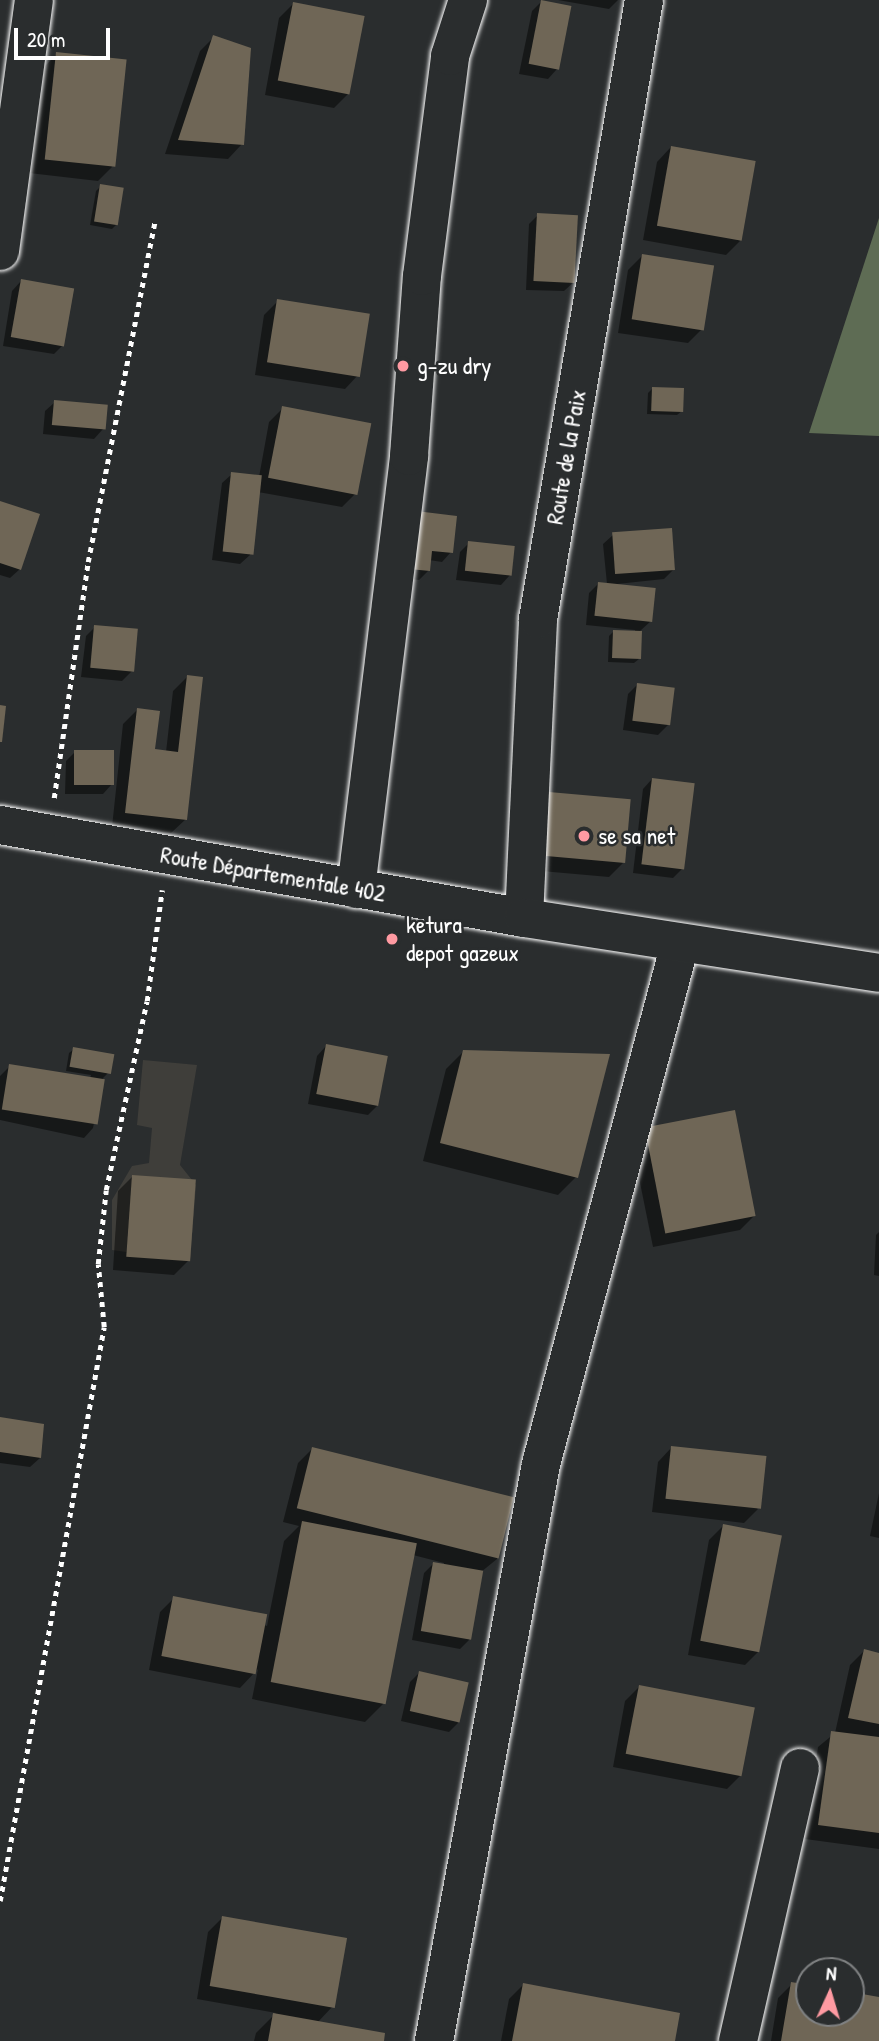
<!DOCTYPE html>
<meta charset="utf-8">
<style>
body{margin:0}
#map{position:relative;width:879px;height:2041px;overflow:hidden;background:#2a2d2e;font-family:"Patrick Hand",sans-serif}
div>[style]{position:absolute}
.built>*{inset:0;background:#3f3e3a}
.green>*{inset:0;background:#5e6c54}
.shadow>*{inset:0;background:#0007}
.building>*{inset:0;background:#6f6656;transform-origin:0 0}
.path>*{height:4.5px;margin-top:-2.25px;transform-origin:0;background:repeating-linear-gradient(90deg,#fff 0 5px,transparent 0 10px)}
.roads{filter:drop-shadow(0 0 2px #fff) drop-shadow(0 0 2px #fff)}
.minor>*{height:38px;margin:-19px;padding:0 19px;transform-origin:19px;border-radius:19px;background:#2a2d2e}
.major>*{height:38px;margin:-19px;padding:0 19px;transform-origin:19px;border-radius:19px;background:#2a2d2e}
.dots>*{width:19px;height:19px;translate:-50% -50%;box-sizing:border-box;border:4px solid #2a2d2e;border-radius:50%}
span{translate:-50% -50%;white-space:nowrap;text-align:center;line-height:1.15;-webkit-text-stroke:5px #2a2d2e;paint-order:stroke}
.poi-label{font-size:24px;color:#fff}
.left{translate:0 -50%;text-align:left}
.street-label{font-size:24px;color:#fff}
.north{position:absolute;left:795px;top:1957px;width:70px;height:70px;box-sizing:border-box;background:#2a2d2e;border:2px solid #7f8182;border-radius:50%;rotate:4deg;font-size:19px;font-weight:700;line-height:28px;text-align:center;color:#fff}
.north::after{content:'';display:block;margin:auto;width:24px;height:32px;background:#ff9aa2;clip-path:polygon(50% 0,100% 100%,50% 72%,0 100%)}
.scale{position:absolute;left:14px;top:28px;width:96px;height:32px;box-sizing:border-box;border:4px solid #fff;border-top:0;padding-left:9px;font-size:21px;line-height:24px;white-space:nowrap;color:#fff;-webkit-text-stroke:5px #2a2d2e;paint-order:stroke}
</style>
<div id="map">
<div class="built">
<div style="clip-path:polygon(143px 1060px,197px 1065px,180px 1165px,196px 1185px,190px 1261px,112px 1250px,112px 1200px,132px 1166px,149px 1163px,152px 1128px,137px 1125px)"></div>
</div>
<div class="green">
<div style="clip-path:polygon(879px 218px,879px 436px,809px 433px)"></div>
</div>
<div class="shadow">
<div style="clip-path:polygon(558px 0,618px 0,609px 9px)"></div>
<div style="clip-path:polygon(541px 2px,557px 69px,548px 79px,519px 74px,532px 11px)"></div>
<div style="clip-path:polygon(293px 4px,348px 94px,334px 108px,265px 95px,279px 18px)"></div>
<div style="clip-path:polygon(214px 37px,242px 144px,228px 159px,165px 154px,200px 51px)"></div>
<div style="clip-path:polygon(57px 54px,112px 167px,98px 181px,29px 173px,43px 68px)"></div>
<div style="clip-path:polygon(671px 147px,740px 241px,726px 255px,643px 240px,657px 162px)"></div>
<div style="clip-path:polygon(101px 186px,116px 225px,112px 229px,90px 225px,96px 191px)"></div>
<div style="clip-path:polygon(538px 215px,574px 282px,564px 291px,526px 290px,529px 224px)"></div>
<div style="clip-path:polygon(642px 256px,702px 329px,688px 343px,618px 333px,628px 270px)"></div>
<div style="clip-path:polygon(21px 281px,64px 344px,54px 354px,3px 346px,12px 291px)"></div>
<div style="clip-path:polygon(278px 301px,359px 374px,345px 389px,255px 375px,264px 315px)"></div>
<div style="clip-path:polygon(652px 389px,682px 411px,677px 415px,647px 414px,648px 393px)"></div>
<div style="clip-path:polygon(55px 402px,103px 429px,94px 439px,43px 434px,45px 411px)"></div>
<div style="clip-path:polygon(283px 408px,356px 493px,342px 507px,258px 492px,250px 555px,240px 564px,212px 560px,222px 483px,232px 474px,259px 477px,269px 422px)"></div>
<div style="clip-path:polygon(0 503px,20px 569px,10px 578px,0 575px)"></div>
<div style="clip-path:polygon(407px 523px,451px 552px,442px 562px,429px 560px,428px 571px,419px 580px,400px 578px)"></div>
<div style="clip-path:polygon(613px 535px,673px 570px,664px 579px,617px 584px,651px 621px,640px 631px,639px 659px,634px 663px,608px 662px,609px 636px,613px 632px,635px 633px,635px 630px,586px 625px,589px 593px,599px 583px,607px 584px,603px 544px)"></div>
<div style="clip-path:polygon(469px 543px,510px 575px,501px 585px,456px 580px,460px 552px)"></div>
<div style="clip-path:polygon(95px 627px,132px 671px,122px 681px,81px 677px,86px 636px)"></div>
<div style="clip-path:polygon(187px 677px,186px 819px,171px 833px,112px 827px,123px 724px,137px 710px,153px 751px,166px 752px,173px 691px)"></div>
<div style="clip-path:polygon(637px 685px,668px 725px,658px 735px,623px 730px,628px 694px)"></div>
<div style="clip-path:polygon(75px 752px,112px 784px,103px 794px,65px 794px,66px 761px)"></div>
<div style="clip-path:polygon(652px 779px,683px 868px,673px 878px,633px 873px,643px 789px)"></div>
<div style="clip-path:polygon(535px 808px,623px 863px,609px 877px,530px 870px)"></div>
<div style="clip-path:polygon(326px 1046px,378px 1105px,368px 1115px,308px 1104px,317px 1056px)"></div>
<div style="clip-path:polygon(74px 1049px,108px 1073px,103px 1078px,93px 1128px,84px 1138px,0 1120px,0 1076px,10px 1066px,90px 1079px,91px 1075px,66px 1071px,69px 1053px)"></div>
<div style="clip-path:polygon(464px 1051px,576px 1177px,558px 1195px,423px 1161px,446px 1069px)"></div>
<div style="clip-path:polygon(646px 1129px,754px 1216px,740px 1230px,653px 1247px,632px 1143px)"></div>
<div style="clip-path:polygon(132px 1177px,188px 1261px,174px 1275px,113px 1270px,118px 1191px)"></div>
<div style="clip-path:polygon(879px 1232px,879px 1276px,874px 1275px,876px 1235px)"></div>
<div style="clip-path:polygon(0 1418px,40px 1458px,30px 1467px,0 1463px)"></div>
<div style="clip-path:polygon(672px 1447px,758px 1509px,744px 1523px,652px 1512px,658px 1462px)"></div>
<div style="clip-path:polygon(312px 1449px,512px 1500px,497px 1559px,481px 1572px,469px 1640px,460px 1649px,412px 1640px,424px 1573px,433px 1564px,444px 1566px,444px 1563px,413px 1555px,383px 1704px,365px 1722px,252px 1699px,258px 1669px,240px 1688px,149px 1670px,160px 1612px,174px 1598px,267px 1626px,284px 1541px,299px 1526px,283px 1522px,298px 1463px)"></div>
<div style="clip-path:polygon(879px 1493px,879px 1538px,870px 1536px)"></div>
<div style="clip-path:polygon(723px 1526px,759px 1651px,745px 1665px,688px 1655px,709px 1540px)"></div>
<div style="clip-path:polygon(864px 1651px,879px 1655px,879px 1849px,805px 1839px,818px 1747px,835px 1733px,850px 1665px)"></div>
<div style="clip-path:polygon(419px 1673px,458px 1723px,449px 1732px,401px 1721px,410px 1682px)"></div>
<div style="clip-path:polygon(639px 1687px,741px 1775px,727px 1789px,613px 1767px,625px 1701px)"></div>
<div style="clip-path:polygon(222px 1918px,333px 2006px,317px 2023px,382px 2041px,254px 2041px,256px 2033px,276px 2013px,197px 1999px,208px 1932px)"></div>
<div style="clip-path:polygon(792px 1984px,809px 1987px,809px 2013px,851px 2013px,851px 1994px,879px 1998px,879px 2041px,771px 2041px,778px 1998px)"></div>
<div style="clip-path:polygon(523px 1985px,674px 2041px,501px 2041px,509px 1999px)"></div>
</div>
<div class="building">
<div style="left:541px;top:0;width:31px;height:65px;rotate:11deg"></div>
<div style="left:293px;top:2px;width:73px;height:80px;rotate:11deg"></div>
<div style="clip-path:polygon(213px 35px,251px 48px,244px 145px,178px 140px)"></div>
<div style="left:56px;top:52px;width:71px;height:108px;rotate:6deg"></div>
<div style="left:671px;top:146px;width:86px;height:81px;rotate:10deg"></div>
<div style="left:100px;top:184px;width:24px;height:38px;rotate:9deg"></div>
<div style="left:537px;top:213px;width:41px;height:68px;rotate:3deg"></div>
<div style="left:642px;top:254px;width:73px;height:66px;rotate:9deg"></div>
<div style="left:21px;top:279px;width:54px;height:59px;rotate:10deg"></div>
<div style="left:277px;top:299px;width:94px;height:64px;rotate:9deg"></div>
<div style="left:652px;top:387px;width:32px;height:24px;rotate:2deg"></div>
<div style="left:54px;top:400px;width:54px;height:25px;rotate:5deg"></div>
<div style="left:282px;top:406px;width:91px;height:73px;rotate:11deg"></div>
<div style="left:231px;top:472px;width:31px;height:80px;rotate:6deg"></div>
<div style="clip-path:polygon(0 501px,40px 514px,21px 570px,0 563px)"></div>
<div style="clip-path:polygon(416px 511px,457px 516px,453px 553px,432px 551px,430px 571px,409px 569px)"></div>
<div style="left:672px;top:528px;width:42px;height:60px;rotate:86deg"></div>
<div style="left:468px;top:541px;width:47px;height:30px;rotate:6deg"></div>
<div style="left:598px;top:582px;width:58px;height:34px;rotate:6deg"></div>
<div style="left:94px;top:625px;width:44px;height:43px;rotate:5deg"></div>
<div style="left:613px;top:630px;width:29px;height:28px;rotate:2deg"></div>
<div style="clip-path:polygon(187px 675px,203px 677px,187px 820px,125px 813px,137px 708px,160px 711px,155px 749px,178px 752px)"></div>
<div style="left:637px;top:683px;width:38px;height:38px;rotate:7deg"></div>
<div style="clip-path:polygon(0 705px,6px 706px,2px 742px,0 742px)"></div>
<div style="left:74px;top:750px;width:40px;height:35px"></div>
<div style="left:652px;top:778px;width:43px;height:87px;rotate:7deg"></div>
<div style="left:549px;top:792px;width:82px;height:64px;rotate:5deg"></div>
<div style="left:326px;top:1044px;width:63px;height:51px;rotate:11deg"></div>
<div style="left:73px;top:1047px;width:42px;height:20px;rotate:10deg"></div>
<div style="clip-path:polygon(463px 1050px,610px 1054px,578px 1178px,440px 1143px)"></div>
<div style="left:9px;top:1064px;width:97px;height:46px;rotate:9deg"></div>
<div style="left:735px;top:1110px;width:108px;height:92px;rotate:79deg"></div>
<div style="left:132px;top:1175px;width:64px;height:82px;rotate:4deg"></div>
<div style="clip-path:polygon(0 1417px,44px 1424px,41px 1458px,0 1452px)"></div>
<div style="left:671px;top:1446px;width:96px;height:53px;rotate:6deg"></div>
<div style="left:312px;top:1447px;width:208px;height:63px;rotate:14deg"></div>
<div style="left:302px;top:1521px;width:117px;height:164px;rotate:11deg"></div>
<div style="left:723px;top:1524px;width:60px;height:119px;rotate:11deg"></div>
<div style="left:433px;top:1562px;width:51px;height:70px;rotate:10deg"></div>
<div style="left:173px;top:1596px;width:96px;height:61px;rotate:11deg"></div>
<div style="clip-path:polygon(864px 1649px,879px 1653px,879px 1724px,848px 1718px)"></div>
<div style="left:419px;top:1671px;width:51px;height:41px;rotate:13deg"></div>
<div style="left:639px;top:1685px;width:118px;height:70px;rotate:11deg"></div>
<div style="clip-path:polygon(831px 1731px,879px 1737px,879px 1833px,818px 1825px)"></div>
<div style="left:222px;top:1916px;width:127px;height:71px;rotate:10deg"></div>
<div style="clip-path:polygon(791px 1982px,809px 1985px,809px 2013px,851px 2013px,851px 1992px,879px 1997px,879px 2041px,781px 2041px)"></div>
<div style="clip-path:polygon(523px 1983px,680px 2013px,675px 2041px,512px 2041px)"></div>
<div style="clip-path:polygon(273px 2013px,385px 2033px,384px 2041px,268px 2041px)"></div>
</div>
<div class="path">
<div style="left:54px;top:798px;width:238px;rotate:-81.8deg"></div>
<div style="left:88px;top:562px;width:347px;rotate:-78.9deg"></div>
<div style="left:0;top:1901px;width:583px;rotate:-79.73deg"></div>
<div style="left:104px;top:1327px;width:63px;rotate:-95.4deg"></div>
<div style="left:98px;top:1264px;width:74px;rotate:-83.8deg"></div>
<div style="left:106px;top:1190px;width:193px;rotate:-77.8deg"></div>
<div style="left:147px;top:1001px;width:112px;rotate:-82.3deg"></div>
</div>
<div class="roads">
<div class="minor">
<div style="left:0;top:251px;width:253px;rotate:-82.3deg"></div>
<div style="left:356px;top:889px;width:436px;rotate:-83deg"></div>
<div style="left:409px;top:456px;width:180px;rotate:-85.9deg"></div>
<div style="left:422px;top:276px;width:222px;rotate:-82.7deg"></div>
<div style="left:450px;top:56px;width:59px;rotate:-72.2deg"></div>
<div style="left:524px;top:918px;width:299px;rotate:-87.3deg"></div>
<div style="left:538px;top:619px;width:628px;rotate:-80.28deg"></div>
<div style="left:434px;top:2041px;width:587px;rotate:-79.49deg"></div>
<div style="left:541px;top:1464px;width:538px;rotate:-75.03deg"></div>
<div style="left:738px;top:2041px;width:280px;rotate:-77.2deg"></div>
</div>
<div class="major">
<div style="left:0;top:825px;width:532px;rotate:10.06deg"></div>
<div style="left:524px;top:918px;width:359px;rotate:8.8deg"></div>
</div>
</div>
<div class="dots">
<div style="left:403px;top:366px;background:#ff9aa2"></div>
<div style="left:584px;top:836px;background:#ff9aa2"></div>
<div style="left:392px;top:939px;background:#ff9aa2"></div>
</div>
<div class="poi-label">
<span class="left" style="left:417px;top:366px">g-zu dry</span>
<span class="left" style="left:598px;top:836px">se sa net</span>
<span class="left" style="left:406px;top:939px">ketura<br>depot gazeux</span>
</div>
<div class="street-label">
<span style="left:566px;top:457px;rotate:-80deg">Route de la Paix</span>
<span style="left:273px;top:874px;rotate:10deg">Route Départementale 402</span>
</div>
<div class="north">N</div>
<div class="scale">20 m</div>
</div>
